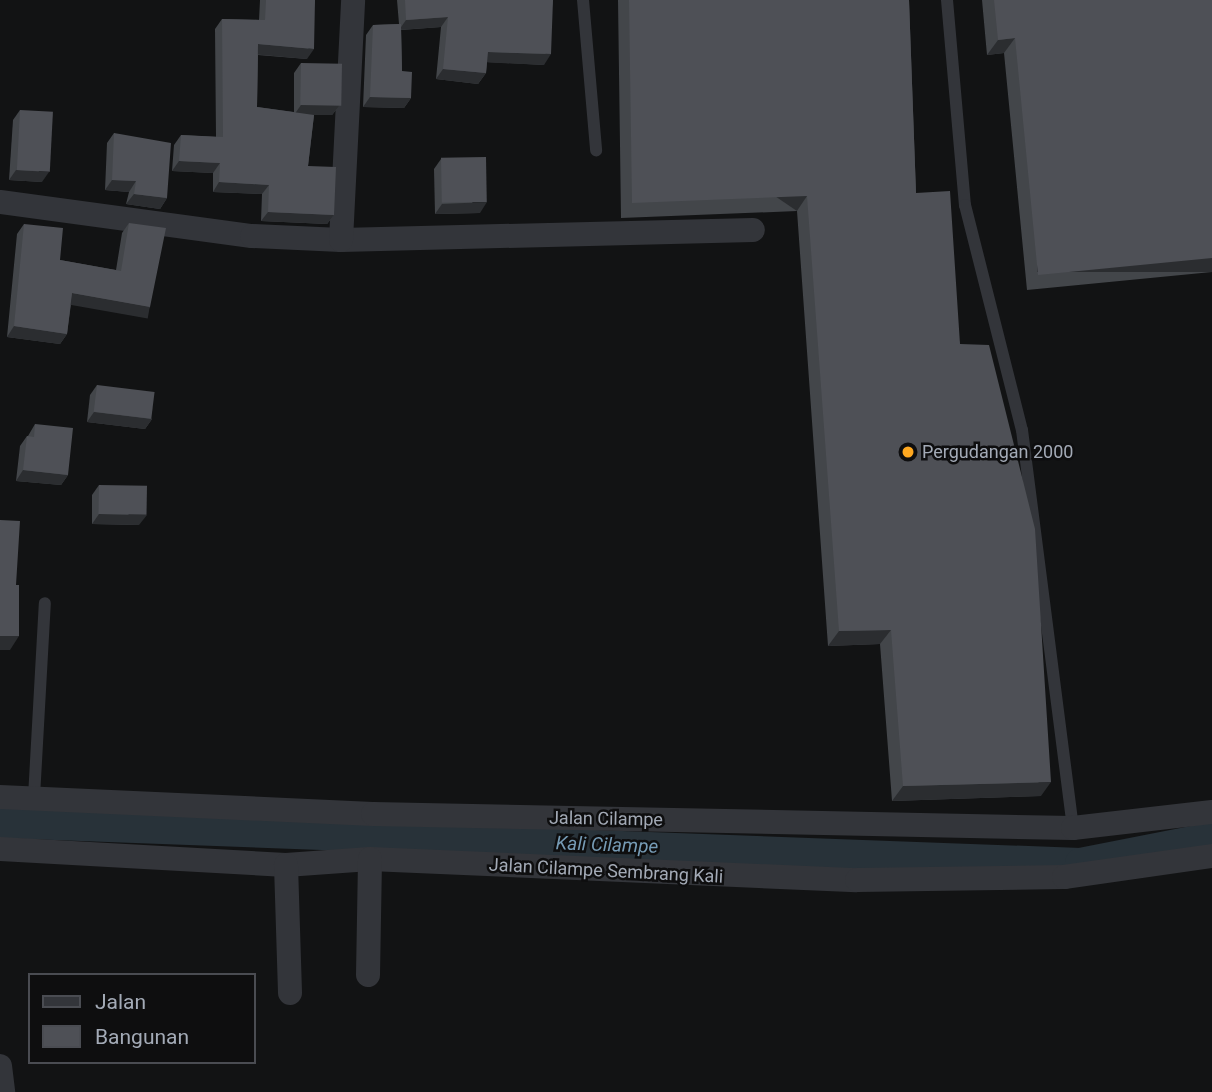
<!DOCTYPE html>
<style>
body{margin:0}
#map{position:relative;width:1212px;height:1092px;overflow:hidden;background:#121314;font-family:Roboto,sans-serif}
div>[style]{position:absolute}
.canal>*{height:30px;margin:-15px;padding:0 15px;transform-origin:15px;border-radius:15px;background:#283239}
.lane>*{height:12px;margin:-6px;padding:0 6px;transform-origin:6px;border-radius:6px;background:#33353a}
.street>*{height:24px;margin:-12px;padding:0 12px;transform-origin:12px;border-radius:12px;background:#33353a}
.wall>*{inset:0;background:#43464a}
.shaded-wall>*{inset:0;background:#2b2d30;transform-origin:0 0}
.building>*{inset:0;background:#4e5056;transform-origin:0 0}
.dots>*{width:19px;height:19px;translate:-50% -50%;box-sizing:border-box;border:4px solid #0e0e0f;border-radius:50%}
span{translate:-50% -50%;white-space:nowrap;text-align:center;line-height:1.15;-webkit-text-stroke:5px #0e0e0f;paint-order:stroke}
.poi-label{font-size:18px;color:#a3aab6}
.left{translate:0 -50%;text-align:left}
.street-label{font-size:18px;color:#a3aab6}
.water-label{font-size:19px;color:#769bb5;font-style:italic}
.legend{position:absolute;left:28px;top:973px;width:228px;height:91px;box-sizing:border-box;background:#0e0e0f;border:2px solid #4a4c52;margin:0;padding:9px 12px;list-style:none;font-size:21px;color:#a3aab6}
.legend li{display:flex;align-items:center;gap:14px;height:35px}
.legend b{width:35px;border:2px solid #4a4c52}
</style>
<div id="map">
<div class="canal">
<div style="left:0;top:823px;width:1081px;rotate:2.12deg"></div>
<div style="left:1080px;top:863px;width:135px;rotate:-11.1deg"></div>
</div>
<div class="lane">
<div style="left:583px;top:0;width:151px;rotate:85deg"></div>
<div style="left:947px;top:0;width:206px;rotate:85deg"></div>
<div style="left:965px;top:205px;width:232px;rotate:75.8deg"></div>
<div style="left:1022px;top:430px;width:401px;rotate:82.7deg"></div>
<div style="left:34px;top:797px;width:194px;rotate:-86.8deg"></div>
</div>
<div class="street">
<div style="left:0;top:202px;width:254px;rotate:7.7deg"></div>
<div style="left:252px;top:236px;width:89px;rotate:2.6deg"></div>
<div style="left:341px;top:240px;width:412px;rotate:-1.4deg"></div>
<div style="left:341px;top:240px;width:240px;rotate:-87.1deg"></div>
<div style="left:0;top:797px;width:373px;rotate:2.6deg"></div>
<div style="left:373px;top:814px;width:700px;rotate:1.15deg"></div>
<div style="left:1073px;top:828px;width:140px;rotate:-6.6deg"></div>
<div style="left:0;top:849px;width:286px;rotate:3.2deg"></div>
<div style="left:286px;top:865px;width:84px;rotate:-4.1deg"></div>
<div style="left:370px;top:859px;width:487px;rotate:2.5deg"></div>
<div style="left:857px;top:880px;width:207px;rotate:-0.8deg"></div>
<div style="left:1064px;top:877px;width:149px;rotate:-8.1deg"></div>
<div style="left:286px;top:865px;width:128px;rotate:88.2deg"></div>
<div style="left:368px;top:975px;width:116px;rotate:-89deg"></div>
<div style="left:0;top:1066px;width:26px;rotate:83deg"></div>
</div>
<div class="wall">
<div style="clip-path:polygon(260px 0,315px 0,307px 59px,258px 55px,257px 107px,294px 112px,294px 73px,301px 63px,340px 105px,332px 115px,314px 115px,308px 166px,334px 215px,327px 224px,261px 221px,262px 194px,213px 192px,213px 173px,172px 171px,174px 145px,181px 135px,216px 137px,215px 29px,222px 19px,259px 20px)"></div>
<div style="clip-path:polygon(397px 0,553px 0,544px 65px,487px 62px,486px 73px,478px 84px,436px 79px,441px 27px,401px 30px,402px 71px,411px 98px,404px 108px,363px 107px,366px 35px,373px 25px,399px 24px)"></div>
<div style="clip-path:polygon(618px 0,909px 0,916px 193px,960px 344px,1041px 796px,892px 801px,880px 644px,828px 646px,797px 211px,621px 218px)"></div>
<div style="clip-path:polygon(982px 0,1212px 0,1212px 272px,1027px 290px,1004px 53px,987px 55px)"></div>
<div style="clip-path:polygon(20px 110px,42px 182px,9px 180px,13px 120px)"></div>
<div style="clip-path:polygon(114px 133px,167px 198px,160px 209px,126px 204px,129px 192px,105px 190px,107px 143px)"></div>
<div style="clip-path:polygon(441px 159px,480px 213px,435px 214px,434px 169px)"></div>
<div style="clip-path:polygon(129px 223px,150px 307px,143px 317px,71px 304px,67px 334px,60px 344px,7px 337px,17px 234px,24px 224px,60px 260px,116px 270px,122px 233px)"></div>
<div style="clip-path:polygon(97px 385px,152px 419px,145px 429px,87px 422px,90px 395px)"></div>
<div style="clip-path:polygon(35px 424px,68px 475px,61px 485px,16px 481px,20px 446px,27px 436px,28px 436px)"></div>
<div style="clip-path:polygon(99px 485px,139px 525px,92px 524px,92px 495px)"></div>
</div>
<div class="shaded-wall">
<div style="clip-path:polygon(448px 17px,441px 27px,399px 30px,406px 20px)"></div>
<div style="clip-path:polygon(1015px 38px,1004px 53px,987px 55px,998px 40px)"></div>
<div style="clip-path:polygon(258px 44px,314px 49px,307px 59px,251px 54px)"></div>
<div style="clip-path:polygon(488px 52px,551px 54px,544px 65px,481px 62px)"></div>
<div style="clip-path:polygon(443px 69px,486px 73px,478px 84px,436px 79px)"></div>
<div style="clip-path:polygon(370px 97px,411px 98px,404px 108px,363px 107px)"></div>
<div style="clip-path:polygon(301px 105px,340px 105px,332px 115px,294px 115px)"></div>
<div style="clip-path:polygon(179px 161px,220px 163px,213px 173px,172px 171px)"></div>
<div style="clip-path:polygon(16px 170px,49px 172px,42px 182px,9px 180px)"></div>
<div style="clip-path:polygon(112px 180px,136px 181px,129px 192px,105px 190px)"></div>
<div style="clip-path:polygon(219px 182px,269px 185px,262px 194px,213px 192px)"></div>
<div style="clip-path:polygon(134px 194px,167px 198px,160px 209px,126px 204px)"></div>
<div style="left:807px;top:196px;width:18px;height:175px;rotate:124deg"></div>
<div style="clip-path:polygon(487px 202px,480px 213px,435px 214px,442px 204px)"></div>
<div style="clip-path:polygon(268px 212px,334px 215px,327px 224px,261px 221px)"></div>
<div style="left:1212px;top:258px;width:14px;height:175px;rotate:90deg"></div>
<div style="left:72px;top:293px;width:79px;height:12px;rotate:10deg"></div>
<div style="clip-path:polygon(14px 326px,67px 334px,60px 344px,7px 337px)"></div>
<div style="clip-path:polygon(94px 412px,152px 419px,145px 429px,87px 422px)"></div>
<div style="clip-path:polygon(23px 470px,68px 475px,61px 485px,16px 481px)"></div>
<div style="clip-path:polygon(99px 514px,147px 515px,139px 525px,92px 524px)"></div>
<div style="clip-path:polygon(891px 630px,880px 644px,828px 646px,839px 631px)"></div>
<div style="clip-path:polygon(0 636px,19px 636px,10px 650px,0 650px)"></div>
<div style="clip-path:polygon(1051px 782px,1041px 796px,892px 801px,903px 786px)"></div>
</div>
<div class="building">
<div style="clip-path:polygon(266px 0,315px 0,314px 49px,258px 44px,257px 107px,314px 115px,308px 166px,336px 167px,334px 215px,268px 212px,269px 185px,219px 182px,220px 163px,179px 161px,181px 135px,223px 137px,222px 19px,265px 20px)"></div>
<div style="clip-path:polygon(405px 0,553px 0,551px 54px,488px 52px,486px 73px,443px 69px,448px 17px,406px 20px)"></div>
<div style="clip-path:polygon(629px 0,909px 0,916px 193px,950px 191px,960px 344px,989px 345px,1035px 529px,1051px 782px,903px 786px,891px 630px,839px 631px,807px 196px,632px 203px)"></div>
<div style="clip-path:polygon(994px 0,1212px 0,1212px 258px,1038px 275px,1015px 38px,998px 40px)"></div>
<div style="clip-path:polygon(401px 24px,402px 71px,412px 72px,411px 98px,370px 97px,373px 25px)"></div>
<div style="left:301px;top:63px;width:41px;height:42px;rotate:1deg"></div>
<div style="left:20px;top:110px;width:33px;height:60px;rotate:3deg"></div>
<div style="clip-path:polygon(114px 133px,171px 143px,167px 198px,134px 194px,136px 181px,112px 180px)"></div>
<div style="left:486px;top:157px;width:45px;height:45px;rotate:89deg"></div>
<div style="clip-path:polygon(129px 223px,166px 228px,150px 307px,72px 293px,67px 334px,14px 326px,24px 224px,63px 228px,60px 260px,121px 271px)"></div>
<div style="left:97px;top:385px;width:58px;height:27px;rotate:7deg"></div>
<div style="clip-path:polygon(35px 424px,73px 428px,68px 475px,23px 470px,27px 436px,34px 437px)"></div>
<div style="left:99px;top:485px;width:48px;height:29px;rotate:1deg"></div>
<div style="clip-path:polygon(0 520px,20px 521px,16px 585px,19px 585px,19px 636px,0 636px)"></div>
</div>
<div class="dots">
<div style="left:908px;top:452px;background:#ffa820"></div>
</div>
<div class="poi-label">
<span class="left" style="left:922px;top:452px">Pergudangan 2000</span>
</div>
<div class="street-label">
<span style="left:606px;top:819px;rotate:1deg">Jalan Cilampe</span>
<span style="left:606px;top:871px;rotate:3deg">Jalan Cilampe Sembrang Kali</span>
</div>
<div class="water-label">
<span style="left:607px;top:845px;rotate:2deg">Kali Cilampe</span>
</div>
<ul class="legend">
<li><b style="height:9px;background:#33353a"></b>Jalan</li>
<li><b style="height:19px;background:#4e5056"></b>Bangunan</li>
</ul>
</div>
